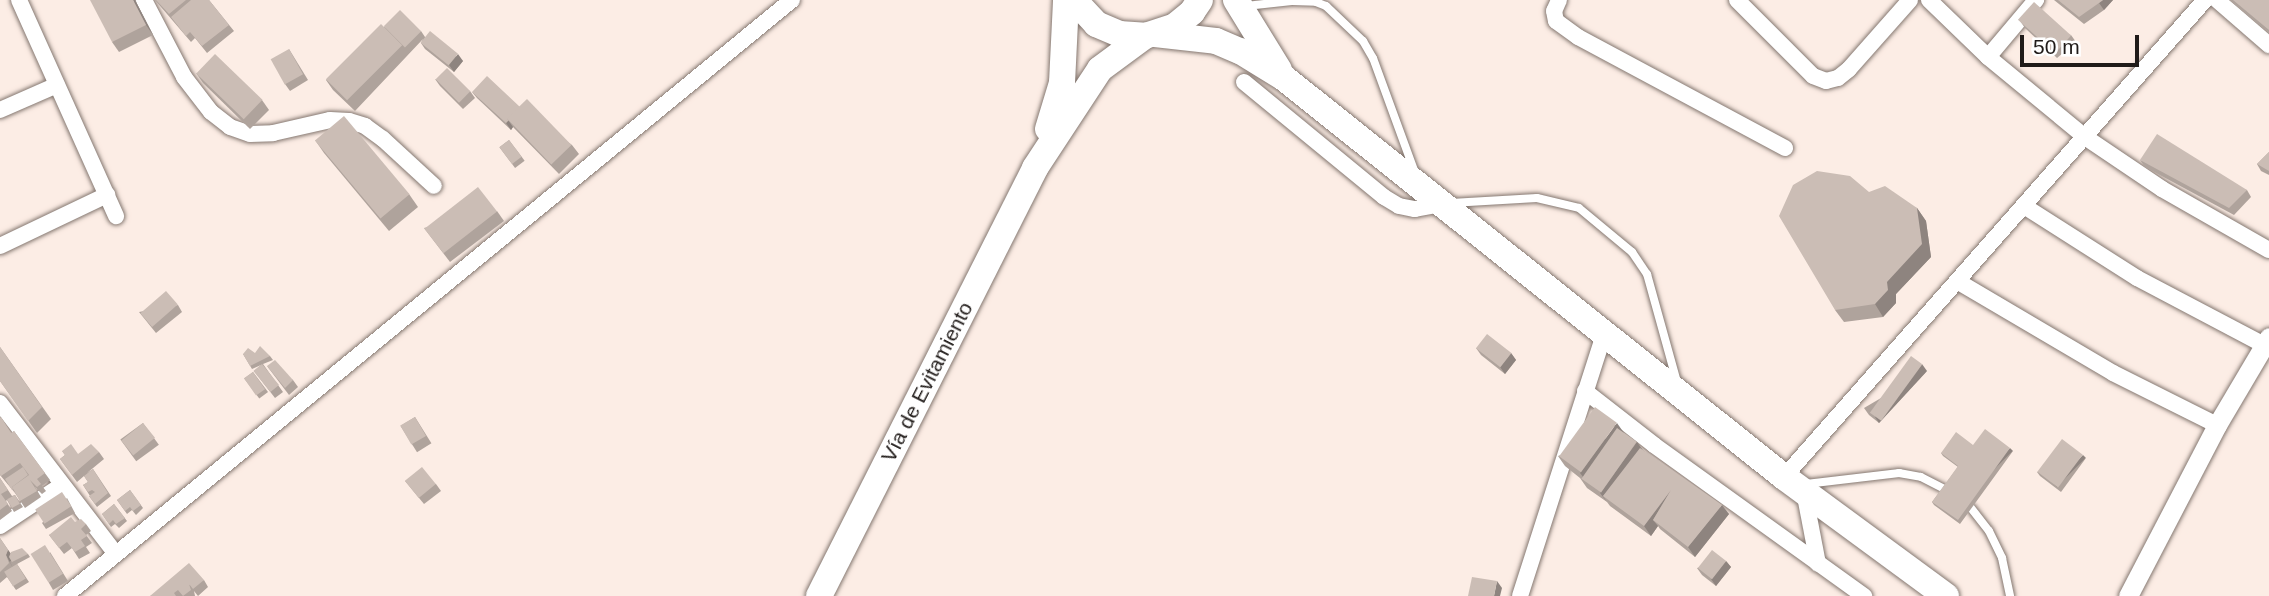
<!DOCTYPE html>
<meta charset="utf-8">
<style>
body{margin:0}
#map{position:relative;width:2269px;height:596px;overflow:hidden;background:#fcede5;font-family:Arial,sans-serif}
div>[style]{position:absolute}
.roads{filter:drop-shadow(0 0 2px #847770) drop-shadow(0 0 2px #847770)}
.service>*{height:8px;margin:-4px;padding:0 4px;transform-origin:4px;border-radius:4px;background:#fff}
.minor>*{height:16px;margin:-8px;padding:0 8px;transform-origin:8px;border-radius:8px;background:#fff}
.tertiary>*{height:19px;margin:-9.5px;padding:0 9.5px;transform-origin:9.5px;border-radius:9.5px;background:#fff}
.primary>*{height:26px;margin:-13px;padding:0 13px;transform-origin:13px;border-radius:13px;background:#fff}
.trunk>*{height:26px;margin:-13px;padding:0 13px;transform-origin:13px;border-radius:13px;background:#fff}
.wall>*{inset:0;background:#afa39c;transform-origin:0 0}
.shaded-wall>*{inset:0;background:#8e847f;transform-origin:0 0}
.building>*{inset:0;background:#cbbdb5;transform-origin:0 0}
span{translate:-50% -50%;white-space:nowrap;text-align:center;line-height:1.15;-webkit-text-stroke:6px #fff;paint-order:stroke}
.street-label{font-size:21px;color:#201b19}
.scale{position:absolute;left:2020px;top:35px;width:119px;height:32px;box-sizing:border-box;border:4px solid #201b19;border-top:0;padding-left:9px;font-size:21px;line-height:24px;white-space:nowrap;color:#201b19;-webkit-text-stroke:5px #fff;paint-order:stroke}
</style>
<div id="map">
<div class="roads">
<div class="service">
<div style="left:1246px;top:6px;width:46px;rotate:-6.2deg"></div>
<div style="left:1292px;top:1px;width:24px;rotate:2deg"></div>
<div style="left:1316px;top:2px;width:11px;rotate:22deg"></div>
<div style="left:1326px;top:6px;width:51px;rotate:43.4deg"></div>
<div style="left:1363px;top:41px;width:20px;rotate:60deg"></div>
<div style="left:1373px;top:58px;width:122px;rotate:69.9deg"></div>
<div style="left:1451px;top:203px;width:86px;rotate:-3.3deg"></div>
<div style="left:1537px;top:198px;width:43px;rotate:13.4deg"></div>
<div style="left:1579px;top:208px;width:69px;rotate:39.7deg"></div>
<div style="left:1632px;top:252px;width:27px;rotate:56deg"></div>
<div style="left:1647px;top:274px;width:112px;rotate:74.5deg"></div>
<div style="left:1806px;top:484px;width:94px;rotate:-6.7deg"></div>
<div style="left:1899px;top:473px;width:22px;rotate:10deg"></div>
<div style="left:1921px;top:477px;width:28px;rotate:27deg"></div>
<div style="left:1971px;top:508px;width:29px;rotate:52deg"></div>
<div style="left:1989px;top:531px;width:30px;rotate:64deg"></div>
<div style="left:2002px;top:558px;width:39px;rotate:78deg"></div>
</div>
<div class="minor">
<div style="left:19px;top:0;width:237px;rotate:65.8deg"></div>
<div style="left:144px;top:0;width:87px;rotate:62.5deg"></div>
<div style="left:184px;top:77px;width:44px;rotate:52.4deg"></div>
<div style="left:211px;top:112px;width:24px;rotate:38deg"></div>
<div style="left:230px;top:127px;width:21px;rotate:19deg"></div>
<div style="left:250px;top:134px;width:23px;rotate:-2deg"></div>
<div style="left:273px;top:133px;width:58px;rotate:-12.8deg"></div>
<div style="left:330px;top:120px;width:19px;rotate:3deg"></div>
<div style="left:349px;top:121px;width:17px;rotate:17deg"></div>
<div style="left:365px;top:126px;width:22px;rotate:36deg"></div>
<div style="left:383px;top:139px;width:69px;rotate:42.7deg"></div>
<div style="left:1559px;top:0;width:12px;rotate:114deg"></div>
<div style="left:1554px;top:11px;width:10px;rotate:79deg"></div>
<div style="left:1556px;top:21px;width:27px;rotate:36deg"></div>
<div style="left:1578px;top:37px;width:235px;rotate:28.2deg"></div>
<div style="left:1737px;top:0;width:107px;rotate:45deg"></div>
<div style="left:1813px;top:76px;width:14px;rotate:21deg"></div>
<div style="left:1826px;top:81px;width:12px;rotate:-14deg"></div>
<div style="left:1838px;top:78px;width:14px;rotate:-39deg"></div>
<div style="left:1849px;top:69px;width:92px;rotate:-48.5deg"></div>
<div style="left:1929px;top:0;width:82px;rotate:44deg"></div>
<div style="left:1988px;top:57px;width:126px;rotate:39.5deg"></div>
<div style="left:2085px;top:137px;width:93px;rotate:34deg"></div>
<div style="left:2162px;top:189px;width:123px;rotate:29.7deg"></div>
<div style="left:2217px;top:0;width:69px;rotate:40.9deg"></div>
<div style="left:1988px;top:57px;width:75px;rotate:-49.9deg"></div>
<div style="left:1244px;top:82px;width:181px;rotate:39.4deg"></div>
<div style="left:1384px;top:197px;width:17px;rotate:31deg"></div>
<div style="left:1399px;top:206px;width:16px;rotate:11deg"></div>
<div style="left:1415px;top:209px;width:26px;rotate:-11deg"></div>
<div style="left:0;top:110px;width:62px;rotate:-23.7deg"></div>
<div style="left:2024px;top:206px;width:134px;rotate:32.5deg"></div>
<div style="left:2137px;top:278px;width:144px;rotate:27.8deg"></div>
<div style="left:0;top:246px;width:119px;rotate:-25.5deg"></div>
<div style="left:1957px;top:281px;width:181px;rotate:30.5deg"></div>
<div style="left:2113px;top:373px;width:116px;rotate:26.6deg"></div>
<div style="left:1585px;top:391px;width:88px;rotate:38deg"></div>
<div style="left:1654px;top:445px;width:259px;rotate:35.7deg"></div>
<div style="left:0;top:403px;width:190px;rotate:52.5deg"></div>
<div style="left:1784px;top:477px;width:636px;rotate:-48.57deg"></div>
<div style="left:1804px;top:491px;width:74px;rotate:79.1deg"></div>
<div style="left:0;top:526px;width:74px;rotate:-33.5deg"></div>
<div style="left:65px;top:596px;width:940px;rotate:-39.35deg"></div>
<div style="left:1520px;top:596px;width:274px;rotate:-72.2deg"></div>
</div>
<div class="tertiary">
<div style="left:2128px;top:596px;width:193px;rotate:-62.5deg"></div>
<div style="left:2217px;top:425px;width:102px;rotate:-59.4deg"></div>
</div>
<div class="primary">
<div style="left:1236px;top:0;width:82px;rotate:58.4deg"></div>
<div style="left:1155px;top:34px;width:61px;rotate:6.5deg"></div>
<div style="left:1216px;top:41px;width:26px;rotate:23deg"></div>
<div style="left:1240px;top:51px;width:52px;rotate:31.5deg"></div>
<div style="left:1284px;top:78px;width:640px;rotate:38.59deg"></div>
<div style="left:1784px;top:477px;width:201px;rotate:36.3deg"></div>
</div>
<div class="trunk">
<div style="left:1074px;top:0;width:33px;rotate:47deg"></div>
<div style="left:1096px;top:24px;width:25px;rotate:23deg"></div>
<div style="left:1119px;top:34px;width:26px;rotate:4deg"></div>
<div style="left:1145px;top:36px;width:32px;rotate:-18deg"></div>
<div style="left:1175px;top:26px;width:22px;rotate:-39deg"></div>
<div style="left:1192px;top:12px;width:14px;rotate:-56deg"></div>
<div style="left:1048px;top:129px;width:48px;rotate:-73.1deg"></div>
<div style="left:1062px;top:83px;width:83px;rotate:-87.2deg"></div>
<div style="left:819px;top:596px;width:479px;rotate:-63.2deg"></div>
<div style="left:1035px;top:168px;width:118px;rotate:-56.7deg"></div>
<div style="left:1100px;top:69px;width:56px;rotate:-36.3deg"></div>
</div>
</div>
<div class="wall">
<div style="clip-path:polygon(135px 0,153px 35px,119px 52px,112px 42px)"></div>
<div style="clip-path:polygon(155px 0,209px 0,234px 31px,207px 53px,195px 38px,191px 42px)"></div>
<div style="clip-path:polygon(2054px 0,2113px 0,2104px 10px,2084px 24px)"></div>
<div style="clip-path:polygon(2229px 0,2269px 0,2269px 33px)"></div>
<div style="clip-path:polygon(2020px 21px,2071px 35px,2076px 42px,2057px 58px,2025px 28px)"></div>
<div style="clip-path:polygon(384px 27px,421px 31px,425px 37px,463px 61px,454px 72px,425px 49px,421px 43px,423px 39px,355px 111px,333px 90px,326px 80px)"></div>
<div style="clip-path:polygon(289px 49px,308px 80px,290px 91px,285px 84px)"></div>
<div style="clip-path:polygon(196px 73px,262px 100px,269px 110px,250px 129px,203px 83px)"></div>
<div style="clip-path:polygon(435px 79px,470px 91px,475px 98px,463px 109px,440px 86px)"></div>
<div style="clip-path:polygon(472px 92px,520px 107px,572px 145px,579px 154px,559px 174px,513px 127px,511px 130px,477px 98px)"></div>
<div style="clip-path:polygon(315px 140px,409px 194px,418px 207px,389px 231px,324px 153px)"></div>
<div style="left:509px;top:140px;width:26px;height:12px;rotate:53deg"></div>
<div style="clip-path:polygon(2269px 152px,2269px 175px,2261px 171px,2257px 164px)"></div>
<div style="clip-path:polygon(2140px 160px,2247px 190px,2251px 197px,2234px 215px,2145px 167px)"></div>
<div style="clip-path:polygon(1869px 192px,1917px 208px,1926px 221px,1931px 257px,1896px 294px,1896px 303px,1883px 317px,1844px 322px,1835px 310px)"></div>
<div style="clip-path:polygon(497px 211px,504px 221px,450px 262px,424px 228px)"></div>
<div style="clip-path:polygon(178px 305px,182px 312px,156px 333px,139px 312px)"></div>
<div style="clip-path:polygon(0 347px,51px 419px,37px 433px,0 381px)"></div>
<div style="clip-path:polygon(1476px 348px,1511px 353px,1516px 360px,1505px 374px,1481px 355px)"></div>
<div style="clip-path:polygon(255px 353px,270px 356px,273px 360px,263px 364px,283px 392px,275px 398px,254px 371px,261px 365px,252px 369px,243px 354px)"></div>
<div style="clip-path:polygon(267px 366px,293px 380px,298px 387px,289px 395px)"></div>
<div style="clip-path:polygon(1927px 371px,1879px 423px,1869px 415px,1864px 408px)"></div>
<div style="left:253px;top:372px;width:25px;height:11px;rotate:53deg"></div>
<div style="left:415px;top:417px;width:31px;height:17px;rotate:58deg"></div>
<div style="left:143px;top:423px;width:27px;height:28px;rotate:54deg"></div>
<div style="clip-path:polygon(14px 431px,50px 480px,42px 486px,46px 491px,42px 494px,35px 487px,41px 497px,25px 508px,15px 493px,0 475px,12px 433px)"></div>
<div style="clip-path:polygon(1623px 432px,1637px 442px,1643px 450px,1729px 514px,1695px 557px,1660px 529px,1658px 526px,1651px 536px,1610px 506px,1607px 502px,1587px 488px,1580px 478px,1565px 466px,1558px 456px)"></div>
<div style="clip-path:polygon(1973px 445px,2013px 451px,1960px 524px,1934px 505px,1932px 502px,1958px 467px,1943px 456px,1941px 453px)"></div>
<div style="clip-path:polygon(62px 451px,78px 454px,99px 452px,104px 459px,87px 473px,93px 469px,111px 496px,97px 507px,89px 496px,90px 496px,83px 485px,88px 482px,84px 476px,77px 482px,60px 459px,65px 455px)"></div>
<div style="clip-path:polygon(2086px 458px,2061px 492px,2040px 476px,2037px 472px)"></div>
<div style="clip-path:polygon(0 478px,12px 496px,15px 495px,23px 507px,14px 512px,7px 500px,6px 501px,12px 511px,0 520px)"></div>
<div style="clip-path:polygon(405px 481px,436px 484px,441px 491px,424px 504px)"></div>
<div style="clip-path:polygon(130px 490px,143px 508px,136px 515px,132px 510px,127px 514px,117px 500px)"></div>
<div style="clip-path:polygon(67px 498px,75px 513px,46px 529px,42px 523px)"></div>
<div style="clip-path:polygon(114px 504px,127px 521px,119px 528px,115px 524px,111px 527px,102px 514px)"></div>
<div style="clip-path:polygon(75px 522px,86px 524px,91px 531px,86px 535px,92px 543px,86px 547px,90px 553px,79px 559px,72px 548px,64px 554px,49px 535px)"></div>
<div style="clip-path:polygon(0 538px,11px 554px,28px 554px,30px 557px,17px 564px,29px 582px,16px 590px,7px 577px,0 583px)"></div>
<div style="clip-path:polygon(50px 552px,68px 581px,53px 590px,49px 583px)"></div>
<div style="clip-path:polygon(1726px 561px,1731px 567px,1716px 586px,1702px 575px,1697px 568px)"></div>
<div style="clip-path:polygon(204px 580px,208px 587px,198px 596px,194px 591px,195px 596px,150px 596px)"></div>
</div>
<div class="shaded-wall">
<div style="clip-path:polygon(133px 0,135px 0,153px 35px,146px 25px)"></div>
<div style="clip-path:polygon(2103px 0,2113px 0,2104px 10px,2099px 3px)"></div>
<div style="clip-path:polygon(458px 54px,463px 61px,454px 72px,449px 65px)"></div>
<div style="clip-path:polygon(508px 120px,513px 127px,511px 130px,506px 123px)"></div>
<div style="clip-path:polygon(1917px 208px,1926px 221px,1931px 257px,1896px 294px,1896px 303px,1883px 317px,1875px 304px)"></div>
<div style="clip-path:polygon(1511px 353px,1516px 360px,1505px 374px,1500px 367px)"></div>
<div style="clip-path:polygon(1922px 364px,1927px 371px,1879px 423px,1875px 417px)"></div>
<div style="clip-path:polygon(1617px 423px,1624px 433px,1587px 482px,1580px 473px)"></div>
<div style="clip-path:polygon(1637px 442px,1644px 452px,1603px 496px,1607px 502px,1600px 493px)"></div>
<div style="left:2010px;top:448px;width:4px;height:89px;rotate:45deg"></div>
<div style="left:2083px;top:455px;width:4px;height:41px;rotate:45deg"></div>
<div style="clip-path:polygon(1671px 490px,1653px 520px,1658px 526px,1651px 536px,1644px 526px)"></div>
<div style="clip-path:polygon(1722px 505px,1729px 514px,1695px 557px,1688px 547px)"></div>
<div style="clip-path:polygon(8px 550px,13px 557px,10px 562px,14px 570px,6px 555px)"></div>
<div style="clip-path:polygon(1726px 561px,1731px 567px,1716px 586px,1711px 579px)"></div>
<div style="clip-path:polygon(1497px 581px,1502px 588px,1500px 596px,1494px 596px)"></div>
</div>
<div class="building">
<div style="clip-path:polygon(90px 0,133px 0,146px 25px,112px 42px)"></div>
<div style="clip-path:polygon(156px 0,186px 0,169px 14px)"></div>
<div style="clip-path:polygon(191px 0,209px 0,229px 25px,202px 46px,190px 32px,186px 36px,171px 17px)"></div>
<div style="clip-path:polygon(2058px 0,2103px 0,2099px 3px,2079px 17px)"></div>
<div style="clip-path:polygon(2233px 0,2269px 0,2269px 30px)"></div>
<div style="left:2034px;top:2px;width:50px;height:24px;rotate:42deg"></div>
<div style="left:400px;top:10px;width:30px;height:23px;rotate:45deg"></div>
<div style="left:381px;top:24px;width:30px;height:78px;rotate:45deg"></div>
<div style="left:430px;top:31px;width:36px;height:15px;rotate:39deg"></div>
<div style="left:289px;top:49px;width:29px;height:21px;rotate:61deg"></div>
<div style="left:215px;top:54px;width:66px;height:27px;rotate:44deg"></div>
<div style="left:447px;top:68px;width:33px;height:16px;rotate:45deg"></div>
<div style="clip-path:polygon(487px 76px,520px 107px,507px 119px,509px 120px,506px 123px,472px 92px)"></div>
<div style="left:527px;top:99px;width:64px;height:28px;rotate:46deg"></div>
<div style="left:344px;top:116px;width:102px;height:38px;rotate:50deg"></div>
<div style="clip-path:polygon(2157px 134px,2247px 190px,2229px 208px,2140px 160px)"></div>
<div style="left:509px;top:140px;width:21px;height:12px;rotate:53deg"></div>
<div style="clip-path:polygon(2269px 152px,2269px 171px,2257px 164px)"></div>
<div style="clip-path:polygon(1817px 171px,1850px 176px,1869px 192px,1885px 186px,1917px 208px,1922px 244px,1887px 282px,1888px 290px,1875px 304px,1835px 310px,1779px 216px,1793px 185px)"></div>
<div style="left:478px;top:187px;width:31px;height:68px;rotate:52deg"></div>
<div style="left:166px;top:291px;width:18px;height:34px;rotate:49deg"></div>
<div style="left:1487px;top:334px;width:31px;height:18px;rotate:38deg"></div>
<div style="clip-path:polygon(260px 346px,270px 356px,250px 366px,243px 354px,248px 348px,255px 353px)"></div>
<div style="clip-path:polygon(0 347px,42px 407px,28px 421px,0 381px)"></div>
<div style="left:1911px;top:356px;width:14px;height:70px;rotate:36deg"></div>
<div style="clip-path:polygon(275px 360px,293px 380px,285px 388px,267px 366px)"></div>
<div style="left:262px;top:364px;width:27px;height:11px;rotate:51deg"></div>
<div style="left:253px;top:372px;width:21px;height:11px;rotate:55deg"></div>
<div style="left:1595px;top:407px;width:27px;height:61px;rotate:36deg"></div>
<div style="clip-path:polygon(1px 417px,11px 433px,14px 431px,45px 473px,37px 479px,41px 484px,37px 487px,30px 480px,37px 491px,20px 501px,12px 487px,29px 475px,20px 463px,1px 476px,0 474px,0 418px)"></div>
<div style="left:415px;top:417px;width:22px;height:17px;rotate:60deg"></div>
<div style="left:143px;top:423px;width:19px;height:28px;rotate:51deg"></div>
<div style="left:1617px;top:428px;width:24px;height:62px;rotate:35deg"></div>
<div style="clip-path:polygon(1985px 429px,2010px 448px,1958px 520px,1932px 502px,1958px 466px,1941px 453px,1956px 432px,1973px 445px)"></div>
<div style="left:2062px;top:439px;width:26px;height:41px;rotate:37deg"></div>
<div style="clip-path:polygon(71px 444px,78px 454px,91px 444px,99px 452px,72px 475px,60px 459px,65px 455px,62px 451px)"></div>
<div style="clip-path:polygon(1640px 448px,1722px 505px,1688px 547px,1653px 520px,1671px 490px,1644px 526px,1603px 496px)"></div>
<div style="clip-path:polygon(23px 467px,28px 475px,12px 487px,13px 489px,12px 490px,5px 479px)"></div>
<div style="left:422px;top:467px;width:22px;height:22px;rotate:51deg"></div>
<div style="clip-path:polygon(93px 469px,108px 493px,95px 504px,89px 496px,95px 492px,92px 490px,88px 492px,83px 485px,88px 482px,84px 476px)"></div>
<div style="clip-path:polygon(0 478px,8px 490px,1px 494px,8px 504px,0 510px)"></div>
<div style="clip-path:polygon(130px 490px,141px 505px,133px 511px,130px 507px,125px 511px,117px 500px)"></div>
<div style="left:62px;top:492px;width:17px;height:32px;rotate:57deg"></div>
<div style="left:15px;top:495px;width:10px;height:9px;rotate:61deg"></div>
<div style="clip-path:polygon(114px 504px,125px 518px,116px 524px,113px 520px,109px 524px,102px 514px)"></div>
<div style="clip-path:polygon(71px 517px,75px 522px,81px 519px,86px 524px,81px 529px,87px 536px,81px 540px,85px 546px,75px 552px,67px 542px,59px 548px,49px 535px)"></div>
<div style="clip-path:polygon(0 538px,8px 550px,6px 555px,9px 563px,0 572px)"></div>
<div style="left:45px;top:545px;width:34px;height:17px;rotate:58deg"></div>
<div style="clip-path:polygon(22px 548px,28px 554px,12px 562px,9px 557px,11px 552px)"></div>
<div style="left:1712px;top:550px;width:18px;height:23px;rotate:38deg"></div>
<div style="clip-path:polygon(189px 563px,204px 580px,193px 589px,189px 584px,191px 590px,183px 596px,178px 590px,174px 593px,176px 596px,150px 596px)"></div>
<div style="left:17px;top:564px;width:17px;height:15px;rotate:59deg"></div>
<div style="clip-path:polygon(1472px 577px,1497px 581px,1494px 596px,1468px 596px)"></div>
</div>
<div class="street-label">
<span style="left:927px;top:382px;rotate:-63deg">Vía de Evitamiento</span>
</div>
<div class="scale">50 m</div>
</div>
